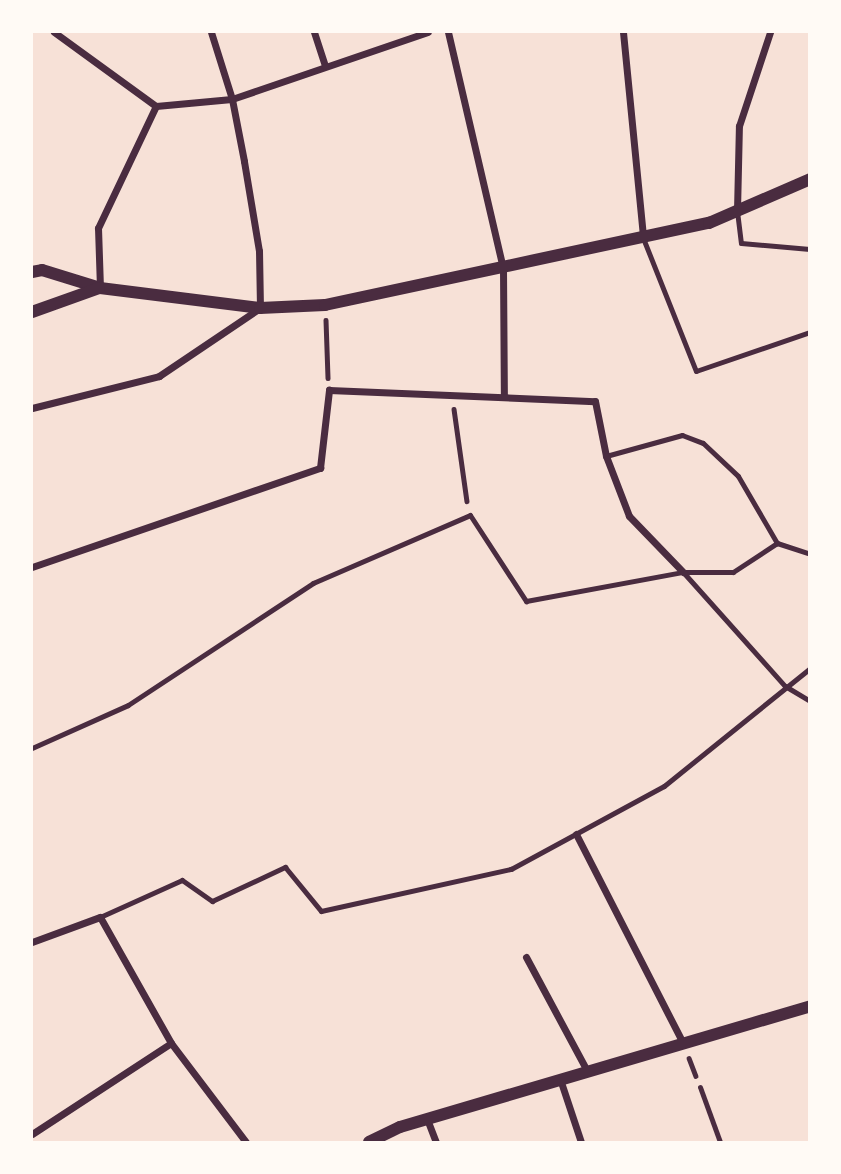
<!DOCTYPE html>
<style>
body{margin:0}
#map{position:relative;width:841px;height:1174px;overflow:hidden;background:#f7e1d7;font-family:Raleway,sans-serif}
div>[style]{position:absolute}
.path>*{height:4.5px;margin:-2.25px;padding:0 2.25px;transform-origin:2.25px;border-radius:2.25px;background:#4a2c40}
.service>*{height:5px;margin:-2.5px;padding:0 2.5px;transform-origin:2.5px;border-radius:2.5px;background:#4a2c40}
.minor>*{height:7px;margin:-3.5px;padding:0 3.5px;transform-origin:3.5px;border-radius:3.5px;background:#4a2c40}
.tertiary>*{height:12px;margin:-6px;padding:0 6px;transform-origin:6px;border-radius:6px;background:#4a2c40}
span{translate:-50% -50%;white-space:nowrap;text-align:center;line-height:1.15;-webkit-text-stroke:6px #fffaf5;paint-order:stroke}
.frame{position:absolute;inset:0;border:33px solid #fffaf5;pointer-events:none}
</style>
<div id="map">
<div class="path">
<div style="left:326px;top:320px;width:58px;rotate:88deg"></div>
<div style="left:454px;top:409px;width:93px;rotate:82deg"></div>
<div style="left:689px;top:1058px;width:19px;rotate:69deg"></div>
</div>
<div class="service">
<div style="left:737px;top:211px;width:32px;rotate:83deg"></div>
<div style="left:741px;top:243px;width:69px;rotate:5deg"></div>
<div style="left:643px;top:238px;width:143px;rotate:68.3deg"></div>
<div style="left:696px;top:371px;width:120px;rotate:-18.9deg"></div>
<div style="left:606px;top:456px;width:79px;rotate:-15.4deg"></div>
<div style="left:682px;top:435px;width:22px;rotate:21deg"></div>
<div style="left:703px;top:443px;width:48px;rotate:43.3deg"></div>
<div style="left:738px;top:476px;width:78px;rotate:59.8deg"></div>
<div style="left:683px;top:572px;width:153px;rotate:48.2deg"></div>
<div style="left:785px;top:686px;width:29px;rotate:31deg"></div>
<div style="left:32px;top:748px;width:105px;rotate:-24.1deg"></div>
<div style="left:128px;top:705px;width:222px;rotate:-33.4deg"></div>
<div style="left:313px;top:583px;width:171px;rotate:-23.4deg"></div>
<div style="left:470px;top:515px;width:103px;rotate:56.9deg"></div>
<div style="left:526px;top:601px;width:160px;rotate:-10.5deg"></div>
<div style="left:683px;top:572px;width:50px"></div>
<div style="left:733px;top:572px;width:53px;rotate:-33.4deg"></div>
<div style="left:777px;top:543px;width:35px;rotate:18deg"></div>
<div style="left:100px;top:917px;width:90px;rotate:-24.3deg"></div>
<div style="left:182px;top:880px;width:37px;rotate:35deg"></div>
<div style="left:212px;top:901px;width:81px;rotate:-25deg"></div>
<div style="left:285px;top:867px;width:57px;rotate:50.7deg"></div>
<div style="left:321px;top:911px;width:195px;rotate:-12.5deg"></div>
<div style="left:511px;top:869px;width:174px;rotate:-28.5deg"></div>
<div style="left:664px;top:786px;width:188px;rotate:-38.9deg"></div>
<div style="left:700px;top:1087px;width:59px;rotate:70deg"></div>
</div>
<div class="minor">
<div style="left:54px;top:32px;width:126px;rotate:36deg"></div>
<div style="left:156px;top:106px;width:76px;rotate:-5.3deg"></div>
<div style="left:232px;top:99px;width:207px;rotate:-18.9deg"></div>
<div style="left:314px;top:32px;width:35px;rotate:72deg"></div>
<div style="left:448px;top:32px;width:243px;rotate:76.9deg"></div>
<div style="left:503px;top:269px;width:128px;rotate:89.6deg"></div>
<div style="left:623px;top:32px;width:206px;rotate:84.4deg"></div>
<div style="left:737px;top:211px;width:85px;rotate:-88.7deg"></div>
<div style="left:739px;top:126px;width:99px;rotate:-71.7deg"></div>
<div style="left:100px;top:288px;width:60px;rotate:-91.9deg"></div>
<div style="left:98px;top:228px;width:135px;rotate:-64.6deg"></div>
<div style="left:32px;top:408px;width:131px;rotate:-14.1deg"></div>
<div style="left:159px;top:376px;width:122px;rotate:-34deg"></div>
<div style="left:260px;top:308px;width:57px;rotate:-91deg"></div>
<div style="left:259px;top:251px;width:91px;rotate:-99.5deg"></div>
<div style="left:244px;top:161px;width:63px;rotate:-101deg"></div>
<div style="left:232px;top:99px;width:70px;rotate:-107.4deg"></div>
<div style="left:32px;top:567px;width:305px;rotate:-19deg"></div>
<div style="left:320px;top:468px;width:79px;rotate:-83.4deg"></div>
<div style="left:329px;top:390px;width:266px;rotate:2.4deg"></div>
<div style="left:595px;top:401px;width:56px;rotate:78.7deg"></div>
<div style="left:606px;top:456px;width:64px;rotate:69deg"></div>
<div style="left:629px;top:516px;width:78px;rotate:46deg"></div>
<div style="left:576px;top:834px;width:235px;rotate:62.9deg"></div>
<div style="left:32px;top:942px;width:72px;rotate:-20.2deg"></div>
<div style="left:100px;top:917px;width:145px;rotate:60.6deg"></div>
<div style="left:171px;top:1043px;width:124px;rotate:52.9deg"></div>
<div style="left:526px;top:957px;width:129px;rotate:61.8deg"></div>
<div style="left:560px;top:1079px;width:66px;rotate:71.6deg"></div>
<div style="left:427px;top:1119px;width:25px;rotate:69deg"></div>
<div style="left:32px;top:1134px;width:166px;rotate:-33.2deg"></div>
</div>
<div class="tertiary">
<div style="left:32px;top:272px;width:10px;rotate:-11deg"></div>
<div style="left:42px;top:270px;width:61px;rotate:17.2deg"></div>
<div style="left:100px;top:288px;width:161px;rotate:7.1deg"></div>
<div style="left:260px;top:308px;width:65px;rotate:-2.6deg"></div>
<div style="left:325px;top:305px;width:393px;rotate:-12.1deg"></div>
<div style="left:709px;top:223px;width:110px;rotate:-23.5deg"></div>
<div style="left:32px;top:312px;width:71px;rotate:-19.7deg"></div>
<div style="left:369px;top:1142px;width:34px;rotate:-26deg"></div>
<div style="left:400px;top:1127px;width:427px;rotate:-16.4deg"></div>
</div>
<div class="frame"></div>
</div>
